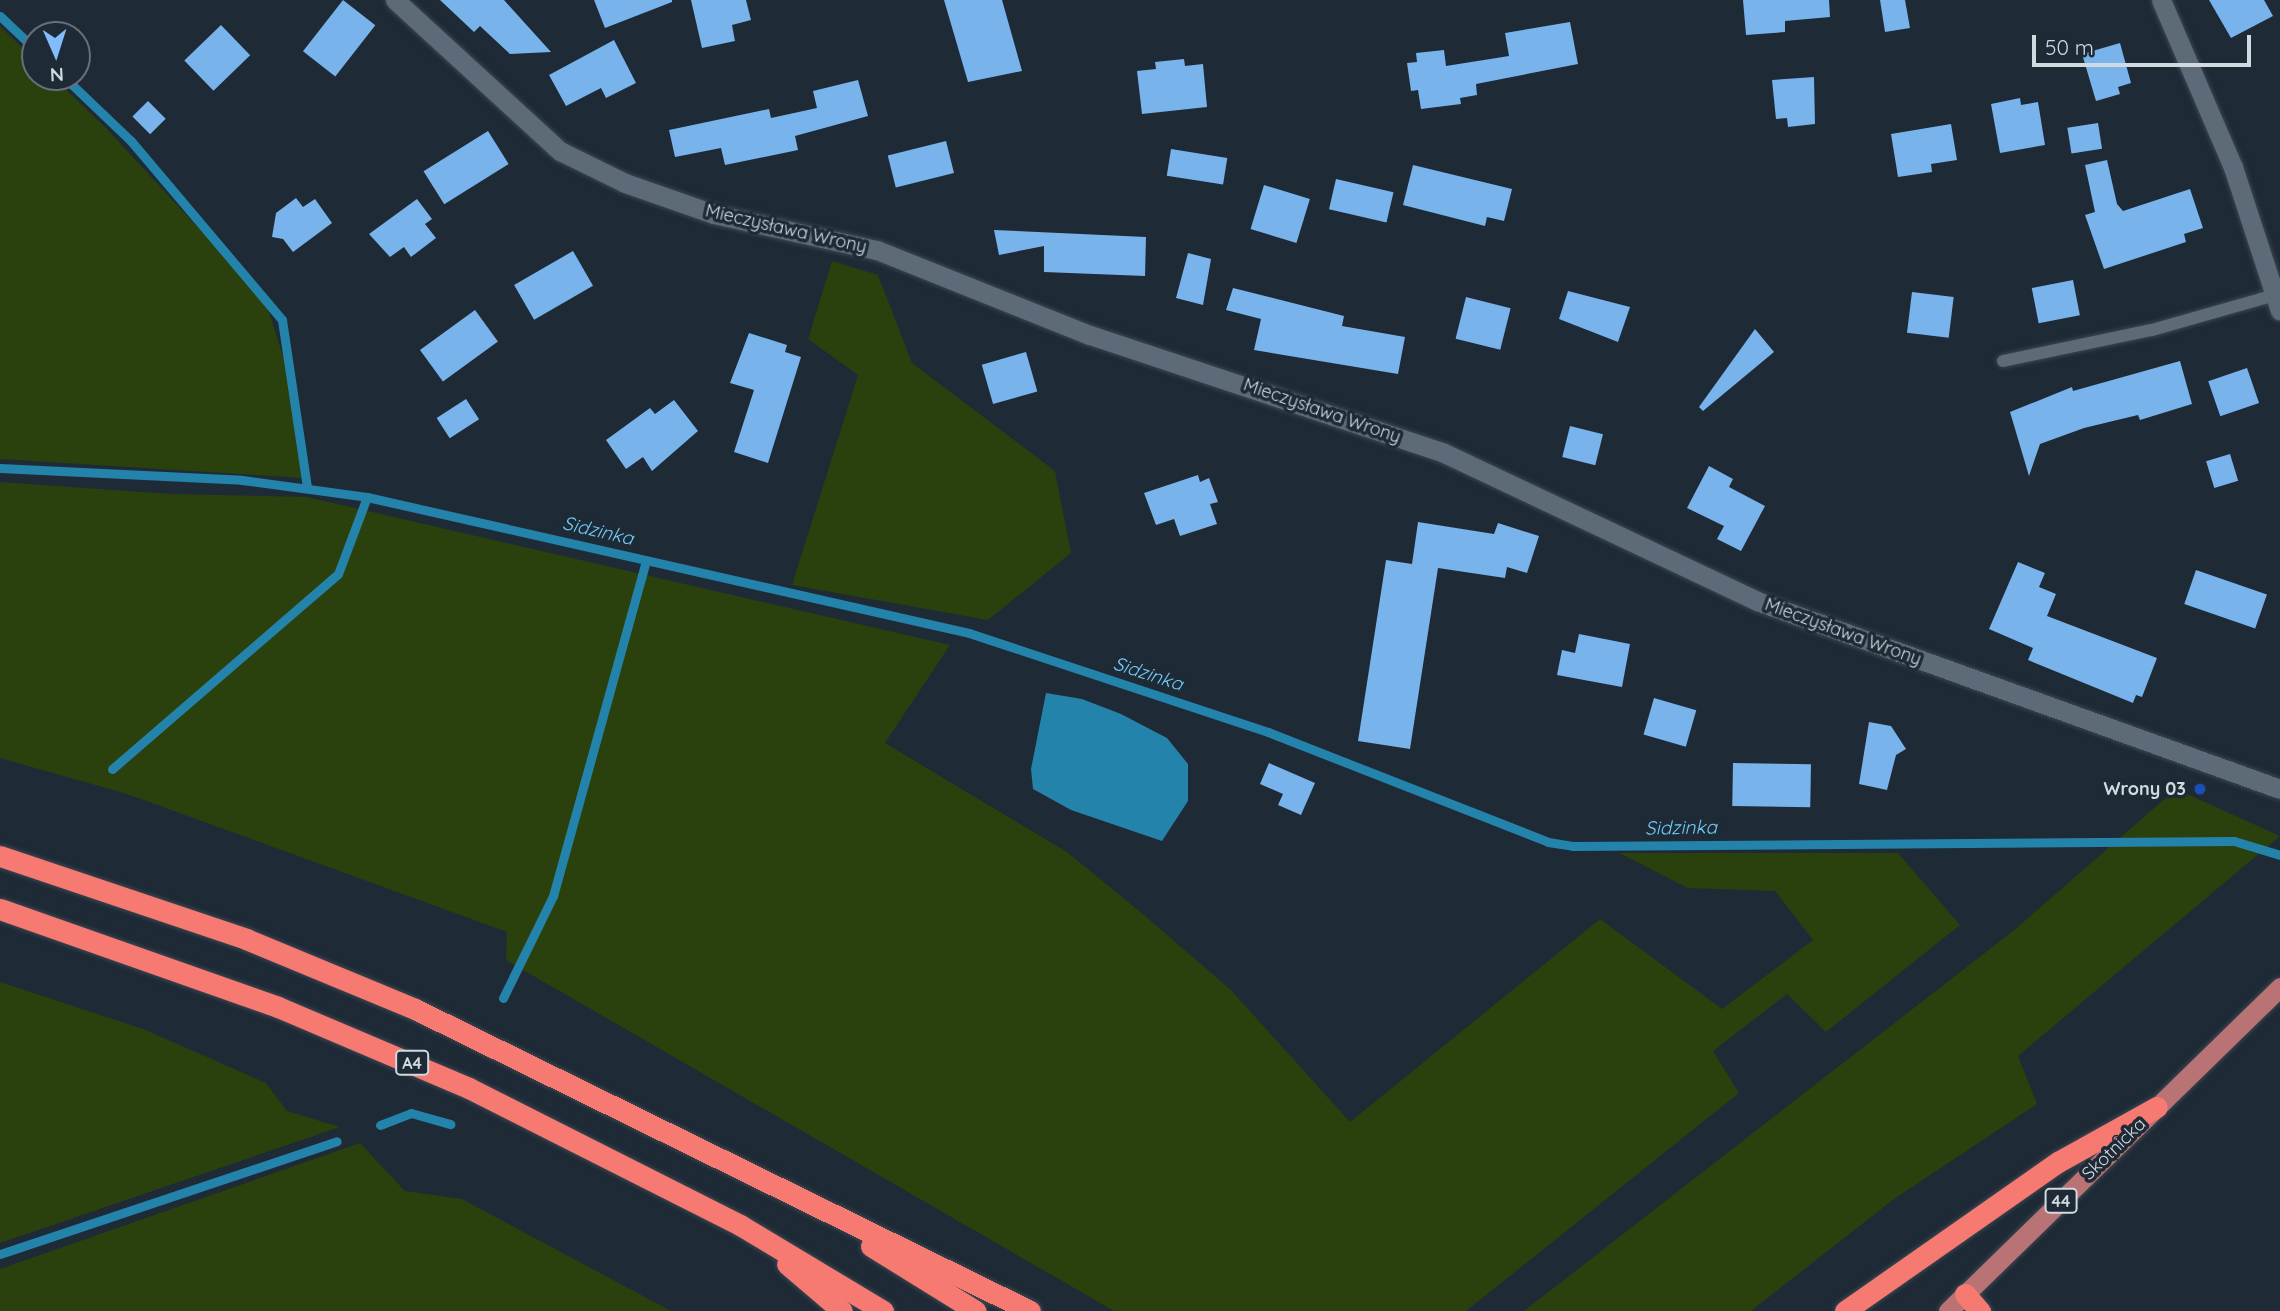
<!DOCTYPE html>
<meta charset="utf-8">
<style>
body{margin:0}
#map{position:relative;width:2280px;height:1311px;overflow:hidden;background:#1e2a36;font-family:Quicksand,sans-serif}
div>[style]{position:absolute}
.green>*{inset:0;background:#2a400d}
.water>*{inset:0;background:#2483aa}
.stream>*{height:9px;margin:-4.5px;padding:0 4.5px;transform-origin:4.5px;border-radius:4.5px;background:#2483aa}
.building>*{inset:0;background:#78b3ec;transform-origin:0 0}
.roads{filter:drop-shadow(0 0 2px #3c4650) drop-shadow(0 0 2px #3c4650)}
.service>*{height:12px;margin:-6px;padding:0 6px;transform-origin:6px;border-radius:6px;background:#5d6b79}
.minor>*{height:19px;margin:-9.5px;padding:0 9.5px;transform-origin:9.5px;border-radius:9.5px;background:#5d6b79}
.tertiary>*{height:19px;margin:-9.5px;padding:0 9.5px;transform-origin:9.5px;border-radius:9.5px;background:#5d6b79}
.primary>*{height:19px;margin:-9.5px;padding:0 9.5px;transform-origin:9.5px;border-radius:9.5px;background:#b97375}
.motorway>*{height:21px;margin:-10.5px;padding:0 10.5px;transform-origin:10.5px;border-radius:10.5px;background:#f67972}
.dots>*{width:19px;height:19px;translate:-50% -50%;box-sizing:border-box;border:4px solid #1e2a36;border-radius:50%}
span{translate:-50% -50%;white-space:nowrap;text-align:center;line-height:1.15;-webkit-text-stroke:7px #1e2a36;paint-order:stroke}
.shield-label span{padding:2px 5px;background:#1e2a36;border:2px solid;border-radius:5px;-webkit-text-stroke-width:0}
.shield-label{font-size:16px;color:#d1d9e1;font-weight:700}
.street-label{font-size:18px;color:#d1d9e1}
.poi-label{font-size:18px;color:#d1d9e1;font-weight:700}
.right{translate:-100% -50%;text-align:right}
.water-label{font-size:19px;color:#70cbf7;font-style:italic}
.north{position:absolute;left:21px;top:21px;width:70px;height:70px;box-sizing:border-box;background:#1e2a36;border:2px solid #66707a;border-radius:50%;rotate:177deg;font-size:19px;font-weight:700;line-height:28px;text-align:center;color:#d1d9e1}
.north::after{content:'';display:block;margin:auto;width:24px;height:32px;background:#80bdfa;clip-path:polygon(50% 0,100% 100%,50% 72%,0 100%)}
.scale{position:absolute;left:2032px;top:35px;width:219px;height:32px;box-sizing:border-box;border:4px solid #d1d9e1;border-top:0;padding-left:9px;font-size:21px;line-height:24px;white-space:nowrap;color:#d1d9e1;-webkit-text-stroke:5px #1e2a36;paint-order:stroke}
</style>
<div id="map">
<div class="green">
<div style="clip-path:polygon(0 26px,35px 60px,35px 77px,53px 77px,106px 128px,265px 300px,284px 359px,303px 478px,0 459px)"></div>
<div style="clip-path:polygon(832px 261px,878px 275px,912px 363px,1055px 471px,1071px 553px,988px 620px,792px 585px,858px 375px,808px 339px)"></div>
<div style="clip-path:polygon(0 482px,172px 494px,307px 497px,950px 645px,885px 743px,1067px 852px,1144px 915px,1231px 990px,1350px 1122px,1600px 919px,1722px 1009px,1813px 940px,1775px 891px,1688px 888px,1619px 853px,1898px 853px,1960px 925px,1826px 1032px,1787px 994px,1713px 1051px,1739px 1093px,1466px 1311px,1114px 1311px,506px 960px,507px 932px,127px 794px,0 758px)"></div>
<div style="clip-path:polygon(2176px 789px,2280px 836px,2018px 1056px,2037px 1104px,1894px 1199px,1751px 1311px,1524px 1311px,2013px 931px)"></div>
<div style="clip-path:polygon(0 982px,143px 1029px,266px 1083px,287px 1111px,340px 1127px,0 1243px)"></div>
<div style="clip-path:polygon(360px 1143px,405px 1191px,462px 1199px,671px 1311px,0 1311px,0 1269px)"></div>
</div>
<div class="water">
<div style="clip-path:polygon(1046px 693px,1082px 699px,1121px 714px,1167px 738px,1188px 764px,1188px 801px,1162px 841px,1071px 810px,1033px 789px,1031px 769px)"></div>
</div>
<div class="stream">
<div style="left:0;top:16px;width:48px;rotate:43.3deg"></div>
<div style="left:64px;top:77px;width:93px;rotate:43.7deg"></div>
<div style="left:131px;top:141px;width:234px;rotate:49.8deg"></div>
<div style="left:282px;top:320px;width:170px;rotate:81.5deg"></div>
<div style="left:0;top:468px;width:242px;rotate:2.8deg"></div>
<div style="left:242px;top:480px;width:126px;rotate:7.7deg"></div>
<div style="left:367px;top:497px;width:617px;rotate:12.73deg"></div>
<div style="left:969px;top:633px;width:315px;rotate:18.3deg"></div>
<div style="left:1268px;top:732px;width:301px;rotate:21.4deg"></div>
<div style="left:1548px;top:842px;width:25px;rotate:9deg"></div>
<div style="left:1573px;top:846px;width:661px;rotate:-0.43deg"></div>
<div style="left:2234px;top:841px;width:48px;rotate:16.9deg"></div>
<div style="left:112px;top:769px;width:298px;rotate:-40.8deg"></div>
<div style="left:338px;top:574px;width:82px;rotate:-69.4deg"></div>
<div style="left:503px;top:998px;width:114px;rotate:-63.9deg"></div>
<div style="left:553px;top:896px;width:348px;rotate:-74.5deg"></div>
<div style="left:380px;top:1125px;width:33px;rotate:-21deg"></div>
<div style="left:411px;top:1113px;width:41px;rotate:15.8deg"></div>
<div style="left:0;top:1254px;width:355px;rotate:-18.5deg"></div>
</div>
<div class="building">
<div style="left:343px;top:0;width:41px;height:65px;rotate:38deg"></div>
<div style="clip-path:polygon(440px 0,504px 0,551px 52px,510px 54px,480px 26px,474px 32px)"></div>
<div style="clip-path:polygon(594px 0,672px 0,672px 2px,605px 28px)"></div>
<div style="clip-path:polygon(691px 0,746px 0,751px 20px,732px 25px,735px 41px,702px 48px)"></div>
<div style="clip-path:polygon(944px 0,1002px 0,1022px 71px,968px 82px)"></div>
<div style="clip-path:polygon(1743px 0,1829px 0,1830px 17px,1785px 21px,1785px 32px,1746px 35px)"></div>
<div style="clip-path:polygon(1880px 0,1905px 0,1910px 28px,1885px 32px)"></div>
<div style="clip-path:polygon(2209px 0,2264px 0,2273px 16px,2231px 38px)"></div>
<div style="clip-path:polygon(1570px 22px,1578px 64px,1476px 84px,1477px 95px,1460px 98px,1461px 104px,1421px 109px,1418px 90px,1411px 91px,1407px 63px,1417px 62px,1416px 53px,1444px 50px,1446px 66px,1509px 56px,1505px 33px)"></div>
<div style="left:221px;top:25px;width:42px;height:51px;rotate:46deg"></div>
<div style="clip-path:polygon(614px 40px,636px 83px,606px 98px,601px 88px,566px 106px,549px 75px)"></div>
<div style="clip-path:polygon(2120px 43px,2131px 83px,2118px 87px,2120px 94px,2096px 101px,2082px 54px)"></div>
<div style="clip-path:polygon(1184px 59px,1185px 66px,1203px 64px,1207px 107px,1142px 114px,1137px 71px,1156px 69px,1155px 62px)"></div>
<div style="clip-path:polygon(1814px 77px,1815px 124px,1788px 127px,1787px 118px,1776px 119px,1772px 80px)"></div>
<div style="clip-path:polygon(858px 80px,868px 116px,795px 136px,798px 150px,725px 165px,721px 148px,675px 157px,669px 130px,769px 109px,771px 118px,817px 108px,813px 91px)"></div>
<div style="clip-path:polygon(2020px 98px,2021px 105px,2038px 102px,2045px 145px,2000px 153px,1991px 104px)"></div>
<div style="left:148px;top:101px;width:25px;height:22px;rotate:45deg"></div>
<div style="left:2098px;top:123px;width:26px;height:31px;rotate:81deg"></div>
<div style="clip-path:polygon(1951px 124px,1957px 160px,1931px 164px,1932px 172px,1898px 177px,1891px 134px)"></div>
<div style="left:488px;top:131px;width:39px;height:76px;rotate:58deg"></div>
<div style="left:946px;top:141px;width:33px;height:60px;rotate:76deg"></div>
<div style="left:1171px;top:149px;width:57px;height:27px;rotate:9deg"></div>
<div style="clip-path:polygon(2107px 160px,2117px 204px,2123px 211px,2190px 189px,2203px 228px,2184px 234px,2186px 242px,2104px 269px,2085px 215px,2095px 212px,2085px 165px)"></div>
<div style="clip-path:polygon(1413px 165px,1512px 189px,1504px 221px,1487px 217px,1485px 226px,1403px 205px)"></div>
<div style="left:1336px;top:179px;width:59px;height:31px;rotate:13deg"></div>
<div style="left:1264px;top:185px;width:48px;height:46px;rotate:17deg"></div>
<div style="clip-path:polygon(296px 198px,303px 207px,315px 199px,332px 223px,293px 252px,283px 239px,272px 237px,276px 213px)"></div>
<div style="clip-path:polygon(417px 199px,432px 219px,425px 224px,436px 238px,411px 257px,404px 247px,390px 257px,369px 234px)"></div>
<div style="clip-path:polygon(994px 230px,1146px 237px,1145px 276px,1044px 272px,1044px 246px,999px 255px)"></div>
<div style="left:573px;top:251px;width:40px;height:68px;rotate:60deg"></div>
<div style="clip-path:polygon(1188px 253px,1211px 259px,1203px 305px,1176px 298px)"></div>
<div style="left:2073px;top:280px;width:36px;height:42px;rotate:79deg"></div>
<div style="clip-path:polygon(1233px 288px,1344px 316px,1342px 326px,1405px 337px,1398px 374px,1254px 350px,1261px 319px,1226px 310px)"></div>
<div style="clip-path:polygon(1568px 291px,1630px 307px,1618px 342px,1559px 319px)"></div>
<div style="left:1912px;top:292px;width:42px;height:41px;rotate:7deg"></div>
<div style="left:1466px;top:297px;width:46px;height:43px;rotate:14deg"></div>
<div style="left:475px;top:310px;width:39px;height:68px;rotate:54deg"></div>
<div style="clip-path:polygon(1755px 329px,1774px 352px,1703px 411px,1699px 407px)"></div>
<div style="clip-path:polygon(749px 333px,787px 345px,785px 352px,801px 357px,768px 463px,734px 452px,754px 390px,730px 383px)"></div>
<div style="left:1026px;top:352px;width:41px;height:46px;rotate:74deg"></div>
<div style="clip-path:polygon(2180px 361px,2192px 404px,2140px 420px,2138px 415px,2084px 428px,2040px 444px,2029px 476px,2010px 412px,2072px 387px,2073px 391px)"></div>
<div style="left:2247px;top:368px;width:37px;height:41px;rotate:71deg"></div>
<div style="left:466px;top:399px;width:24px;height:35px;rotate:57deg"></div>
<div style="clip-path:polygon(674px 400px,698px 431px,652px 471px,643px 457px,626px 469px,606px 440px,650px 408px,655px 414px)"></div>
<div style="left:1570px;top:426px;width:34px;height:32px;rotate:14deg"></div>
<div style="left:2230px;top:454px;width:28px;height:25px;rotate:73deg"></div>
<div style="clip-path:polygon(1709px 466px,1733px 479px,1729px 487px,1765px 506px,1741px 551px,1717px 539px,1724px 526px,1687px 508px)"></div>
<div style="clip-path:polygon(1198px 475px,1200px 482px,1209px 478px,1218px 502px,1210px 504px,1217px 524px,1180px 536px,1174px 519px,1156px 525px,1144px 493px)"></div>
<div style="clip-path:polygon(1418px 522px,1494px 534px,1498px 523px,1539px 536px,1527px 573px,1507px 567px,1505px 578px,1438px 568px,1410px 749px,1358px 741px,1386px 560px,1412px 564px)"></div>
<div style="clip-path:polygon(2018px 562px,2045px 573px,2039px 587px,2056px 594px,2047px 616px,2157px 658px,2142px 697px,2136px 695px,2133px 703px,2028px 660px,2033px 648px,1989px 629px)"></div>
<div style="left:2196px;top:570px;width:75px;height:36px;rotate:19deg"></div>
<div style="clip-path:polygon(1579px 634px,1630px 644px,1622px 687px,1557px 675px,1562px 650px,1575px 653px)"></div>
<div style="left:1654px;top:698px;width:44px;height:38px;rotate:16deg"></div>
<div style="clip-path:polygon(1869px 722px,1891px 726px,1906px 749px,1896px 755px,1887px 790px,1859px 784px)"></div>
<div style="clip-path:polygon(1269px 763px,1315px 783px,1301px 815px,1278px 805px,1283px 794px,1260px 784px)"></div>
<div style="left:1733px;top:763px;width:78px;height:43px;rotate:1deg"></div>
</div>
<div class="roads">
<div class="service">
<div style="left:2003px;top:361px;width:152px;rotate:-11.8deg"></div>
<div style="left:2152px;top:330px;width:128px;rotate:-15.9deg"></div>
</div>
<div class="minor">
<div style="left:2161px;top:0;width:182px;rotate:66.7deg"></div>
<div style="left:2233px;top:167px;width:151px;rotate:71.9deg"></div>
</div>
<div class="tertiary">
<div style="left:395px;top:0;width:224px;rotate:42.5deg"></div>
<div style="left:560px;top:151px;width:72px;rotate:26.2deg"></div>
<div style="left:625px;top:183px;width:94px;rotate:19.2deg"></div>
<div style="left:714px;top:214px;width:167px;rotate:12.5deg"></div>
<div style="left:877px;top:250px;width:229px;rotate:21.8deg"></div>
<div style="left:1090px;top:335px;width:373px;rotate:18.4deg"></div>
<div style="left:1444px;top:453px;width:346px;rotate:25.3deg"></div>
<div style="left:1757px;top:601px;width:556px;rotate:19.77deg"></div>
</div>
<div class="primary">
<div style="left:1948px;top:1311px;width:464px;rotate:-44.3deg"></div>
</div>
<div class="motorway">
<div style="left:0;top:856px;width:260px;rotate:18.6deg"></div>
<div style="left:246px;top:939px;width:183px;rotate:22.5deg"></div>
<div style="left:415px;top:1009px;width:685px;rotate:26.15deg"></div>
<div style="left:0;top:909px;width:295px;rotate:19.4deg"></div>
<div style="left:278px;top:1007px;width:207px;rotate:23deg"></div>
<div style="left:469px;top:1088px;width:304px;rotate:26.8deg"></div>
<div style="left:740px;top:1225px;width:167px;rotate:31deg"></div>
<div style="left:871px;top:1246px;width:123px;rotate:31.8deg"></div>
<div style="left:787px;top:1264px;width:72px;rotate:40.5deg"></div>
<div style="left:1965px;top:1294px;width:23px;rotate:49deg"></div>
<div style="left:1845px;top:1311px;width:260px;rotate:-35deg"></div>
<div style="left:2058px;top:1162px;width:113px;rotate:-29.1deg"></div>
</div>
</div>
<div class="dots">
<div style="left:2200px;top:789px;background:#1a4fb4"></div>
</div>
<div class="shield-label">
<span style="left:412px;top:1063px">A4</span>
<span style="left:2061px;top:1201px">44</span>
</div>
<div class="street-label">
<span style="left:786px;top:229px;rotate:13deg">Mieczysława Wrony</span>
<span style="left:1322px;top:411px;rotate:19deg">Mieczysława Wrony</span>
<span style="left:1843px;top:632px;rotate:20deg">Mieczysława Wrony</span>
<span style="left:2114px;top:1149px;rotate:-44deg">Skotnicka</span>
</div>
<div class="poi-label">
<span class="right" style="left:2186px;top:789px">Wrony 03</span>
</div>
<div class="water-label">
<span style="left:598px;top:531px;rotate:13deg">Sidzinka</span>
<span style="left:1148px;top:674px;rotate:18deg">Sidzinka</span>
<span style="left:1681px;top:828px;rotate:-1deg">Sidzinka</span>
</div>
<div class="north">N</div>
<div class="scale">50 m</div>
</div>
